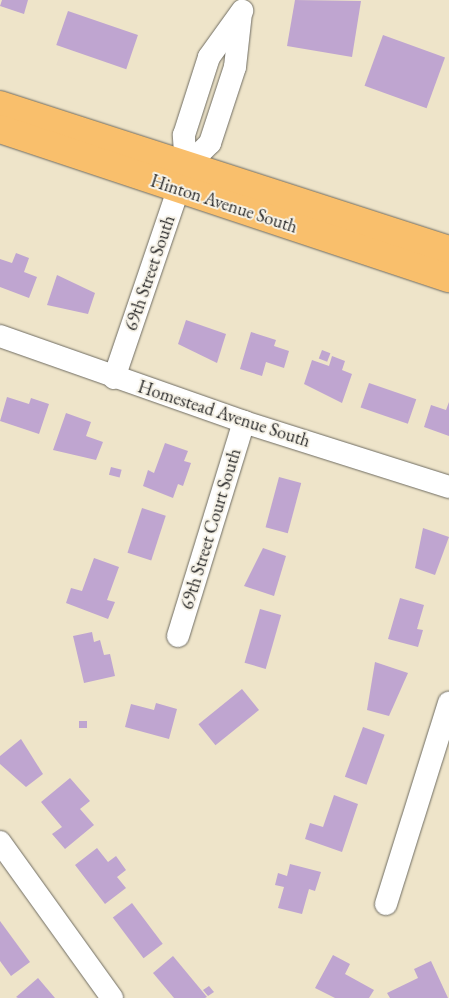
<!DOCTYPE html>
<style>
body{margin:0}
#map{position:relative;width:449px;height:998px;overflow:hidden;background:#eee4c9;font-family:"EB Garamond",serif}
div>[style]{position:absolute}
.building>*{inset:0;background:#bfa5d0;transform-origin:0 0}
.roads{filter:drop-shadow(0 0 1px #6f6c62) drop-shadow(0 0 1px #6f6c62)}
.minor>*{height:22px;margin:-11px;padding:0 11px;transform-origin:11px;border-radius:11px;background:#fff}
.major>*{height:28px;margin:-14px;padding:0 14px;transform-origin:14px;border-radius:14px;background:#f9bf6c}
span{translate:-50% -50%;white-space:nowrap;text-align:center;line-height:1.15;-webkit-text-stroke:4px #f7f3e8;paint-order:stroke}
.street-label{font-size:18px;color:#2b2b2b}
</style>
<div id="map">
<div class="building">
<div style="clip-path:polygon(2px 0,28px 0,24px 14px,0 6px)"></div>
<div style="clip-path:polygon(295px 0,361px 1px,352px 57px,287px 46px)"></div>
<div style="left:68px;top:11px;width:74px;height:36px;rotate:19deg"></div>
<div style="left:383px;top:35px;width:66px;height:54px;rotate:20deg"></div>
<div style="clip-path:polygon(16px 253px,29px 258px,24px 272px,37px 277px,29px 298px,0 287px,0 259px,12px 263px)"></div>
<div style="clip-path:polygon(57px 275px,95px 293px,88px 314px,47px 305px)"></div>
<div style="clip-path:polygon(186px 320px,226px 334px,217px 363px,178px 344px)"></div>
<div style="clip-path:polygon(251px 332px,276px 340px,274px 346px,289px 351px,284px 368px,266px 362px,262px 376px,240px 369px)"></div>
<div style="left:322px;top:350px;width:9px;height:9px;rotate:21deg"></div>
<div style="clip-path:polygon(332px 356px,345px 361px,342px 370px,352px 374px,342px 403px,304px 384px,312px 360px,329px 366px)"></div>
<div style="left:369px;top:383px;width:50px;height:26px;rotate:19deg"></div>
<div style="clip-path:polygon(7px 397px,29px 404px,31px 398px,49px 404px,39px 434px,0 421px)"></div>
<div style="clip-path:polygon(449px 402px,449px 436px,424px 427px,431px 405px,446px 410px)"></div>
<div style="clip-path:polygon(66px 413px,91px 422px,86px 436px,103px 442px,96px 460px,53px 450px)"></div>
<div style="clip-path:polygon(165px 443px,188px 451px,184px 461px,191px 463px,183px 486px,178px 484px,173px 498px,143px 486px,148px 470px,154px 473px)"></div>
<div style="left:111px;top:467px;width:11px;height:8px;rotate:15deg"></div>
<div style="left:279px;top:477px;width:23px;height:52px;rotate:15deg"></div>
<div style="left:142px;top:508px;width:25px;height:47px;rotate:18deg"></div>
<div style="clip-path:polygon(423px 528px,449px 537px,435px 575px,415px 568px)"></div>
<div style="clip-path:polygon(263px 548px,286px 556px,274px 596px,244px 586px)"></div>
<div style="clip-path:polygon(94px 558px,119px 567px,107px 600px,115px 602px,108px 619px,66px 603px,71px 588px,82px 591px)"></div>
<div style="clip-path:polygon(400px 598px,424px 605px,417px 629px,423px 630px,418px 647px,388px 639px)"></div>
<div style="left:260px;top:609px;width:22px;height:56px;rotate:16deg"></div>
<div style="clip-path:polygon(92px 632px,94px 642px,100px 640px,104px 655px,110px 654px,115px 676px,84px 683px,73px 636px)"></div>
<div style="clip-path:polygon(375px 662px,408px 673px,389px 716px,367px 710px)"></div>
<div style="left:242px;top:689px;width:27px;height:56px;rotate:51deg"></div>
<div style="clip-path:polygon(156px 703px,177px 709px,169px 739px,125px 727px,131px 704px,154px 710px)"></div>
<div style="left:79px;top:721px;width:8px;height:7px"></div>
<div style="left:363px;top:727px;width:23px;height:53px;rotate:20deg"></div>
<div style="clip-path:polygon(21px 739px,43px 774px,26px 787px,0 764px,0 756px)"></div>
<div style="clip-path:polygon(70px 778px,90px 801px,80px 809px,94px 825px,65px 849px,52px 834px,62px 827px,41px 802px)"></div>
<div style="clip-path:polygon(334px 795px,358px 804px,342px 852px,305px 839px,310px 823px,323px 827px)"></div>
<div style="clip-path:polygon(97px 848px,108px 862px,116px 856px,126px 870px,117px 877px,126px 888px,105px 904px,75px 865px)"></div>
<div style="clip-path:polygon(290px 864px,321px 872px,315px 891px,309px 889px,302px 914px,278px 908px,284px 887px,275px 885px,278px 873px,287px 876px)"></div>
<div style="left:132px;top:903px;width:51px;height:24px;rotate:53deg"></div>
<div style="clip-path:polygon(0 921px,30px 962px,11px 976px,0 961px)"></div>
<div style="clip-path:polygon(333px 955px,350px 964px,345px 974px,374px 990px,369px 998px,335px 998px,315px 988px)"></div>
<div style="clip-path:polygon(173px 956px,207px 997px,205px 998px,174px 998px,153px 973px)"></div>
<div style="clip-path:polygon(431px 961px,448px 998px,390px 998px,387px 993px,418px 978px,414px 969px)"></div>
<div style="clip-path:polygon(38px 978px,55px 998px,18px 998px,16px 997px)"></div>
<div style="clip-path:polygon(209px 986px,214px 992px,208px 996px,203px 990px)"></div>
</div>
<div class="roads">
<div class="minor">
<div style="left:186px;top:167px;width:34px;rotate:-45deg"></div>
<div style="left:210px;top:143px;width:80px;rotate:-71.8deg"></div>
<div style="left:235px;top:67px;width:54px;rotate:-83.7deg"></div>
<div style="left:0;top:336px;width:259px;rotate:19.4deg"></div>
<div style="left:244px;top:422px;width:215px;rotate:17.6deg"></div>
<div style="left:114px;top:378px;width:223px;rotate:-71.2deg"></div>
<div style="left:186px;top:167px;width:32px;rotate:-94deg"></div>
<div style="left:184px;top:135px;width:82px;rotate:-72.2deg"></div>
<div style="left:209px;top:57px;width:57px;rotate:-54.3deg"></div>
<div style="left:178px;top:636px;width:224px;rotate:-72.9deg"></div>
<div style="left:0;top:842px;width:192px;rotate:54.3deg"></div>
<div style="left:386px;top:904px;width:211px;rotate:-72.6deg"></div>
</div>
<div class="major">
<div style="left:0;top:105px;width:472px;rotate:17.9deg"></div>
<div style="left:0;top:129px;width:473px;rotate:18.4deg"></div>
</div>
</div>
<div class="street-label">
<span style="left:224px;top:204px;rotate:18deg">Hinton Avenue South</span>
<span style="left:150px;top:273px;rotate:-71deg">69th Street South</span>
<span style="left:224px;top:414px;rotate:18deg">Homestead Avenue South</span>
<span style="left:211px;top:529px;rotate:-73deg">69th Street Court South</span>
</div>
</div>
